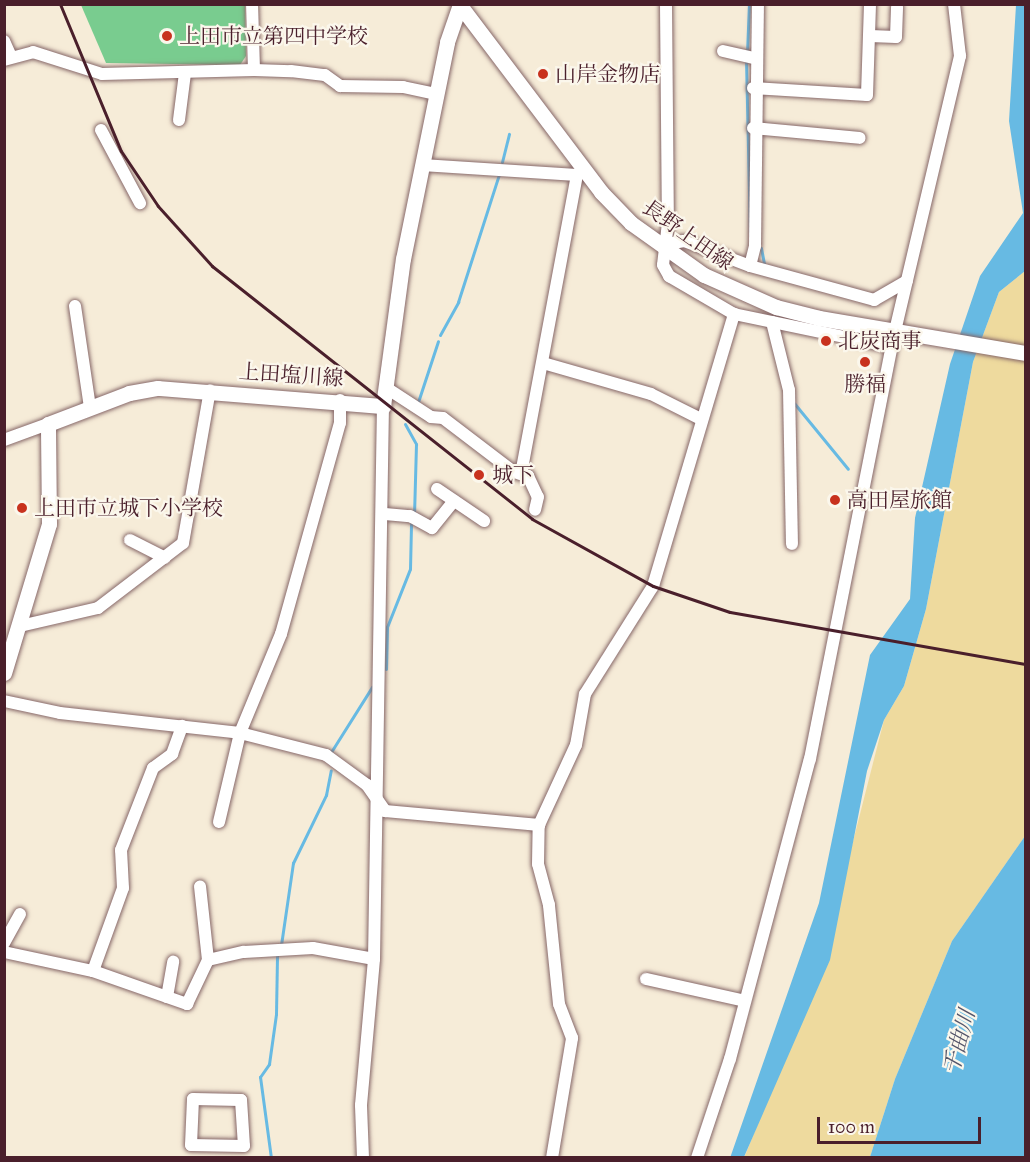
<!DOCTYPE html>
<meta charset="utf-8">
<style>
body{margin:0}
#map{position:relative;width:1030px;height:1162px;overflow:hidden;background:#f6ecd8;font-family:"IM FELL Great Primer","Noto Serif JP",serif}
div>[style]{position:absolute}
.green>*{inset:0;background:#79cc8f}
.sand>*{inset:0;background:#eeda9e}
.water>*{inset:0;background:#67bae3}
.stream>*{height:3px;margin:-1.5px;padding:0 1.5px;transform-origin:1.5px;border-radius:1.5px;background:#67bae3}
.roads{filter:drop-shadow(0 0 2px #866768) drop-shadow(0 0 2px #866768)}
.minor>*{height:12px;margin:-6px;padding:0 6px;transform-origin:6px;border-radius:6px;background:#fff}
.major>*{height:15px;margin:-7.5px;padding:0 7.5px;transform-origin:7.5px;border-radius:7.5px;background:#fff}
.rail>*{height:3px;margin:-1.5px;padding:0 1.5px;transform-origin:1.5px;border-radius:1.5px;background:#4a1f2b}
.dots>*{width:16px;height:16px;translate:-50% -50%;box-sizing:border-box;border:3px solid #fbf7ec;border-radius:50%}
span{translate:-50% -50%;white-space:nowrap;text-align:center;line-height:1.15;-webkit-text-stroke:4.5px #fbf7ec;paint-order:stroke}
.poi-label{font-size:21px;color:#4a1f2b}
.left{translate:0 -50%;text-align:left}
.street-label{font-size:21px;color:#4a1f2b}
.water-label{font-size:22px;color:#54556b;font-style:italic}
.frame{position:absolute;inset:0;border:6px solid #4a1f2b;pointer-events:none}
.scale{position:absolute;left:817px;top:1117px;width:164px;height:27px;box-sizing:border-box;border:3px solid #4a1f2b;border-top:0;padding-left:8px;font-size:18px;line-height:21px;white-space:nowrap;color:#4a1f2b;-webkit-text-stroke:4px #fbf7ec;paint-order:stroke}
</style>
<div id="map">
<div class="green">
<div style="clip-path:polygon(81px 5px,245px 5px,246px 56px,240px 65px,106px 63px)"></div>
</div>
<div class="sand">
<div style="clip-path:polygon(1025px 271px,1025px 836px,952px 941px,895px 1079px,870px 1157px,744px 1158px,785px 1057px,847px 865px,884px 720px,904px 686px,926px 609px,973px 362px,999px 292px)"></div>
</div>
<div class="water">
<div style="clip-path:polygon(1016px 5px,1025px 5px,1025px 271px,999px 292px,973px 362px,926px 609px,904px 686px,884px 720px,867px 771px,830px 960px,744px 1157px,730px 1158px,819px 903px,870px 655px,910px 599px,915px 518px,950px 364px,980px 276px,1023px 213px,1009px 121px)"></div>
<div style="clip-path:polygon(1025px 836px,1025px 1157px,870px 1157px,895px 1079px,952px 941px)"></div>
</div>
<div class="stream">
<div style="left:747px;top:53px;width:49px;rotate:-87.7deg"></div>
<div style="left:746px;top:60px;width:176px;rotate:88.7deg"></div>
<div style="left:502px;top:162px;width:29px;rotate:-76deg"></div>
<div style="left:761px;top:248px;width:15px;rotate:79deg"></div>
<div style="left:440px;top:335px;width:38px;rotate:-61deg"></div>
<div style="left:458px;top:302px;width:134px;rotate:-72.2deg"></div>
<div style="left:418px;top:402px;width:64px;rotate:-71.8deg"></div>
<div style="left:794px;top:403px;width:85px;rotate:50.7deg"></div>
<div style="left:405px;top:424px;width:23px;rotate:61deg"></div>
<div style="left:416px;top:444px;width:70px;rotate:91.6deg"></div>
<div style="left:386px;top:669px;width:42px;rotate:-88.6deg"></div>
<div style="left:387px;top:627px;width:62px;rotate:-68.4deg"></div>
<div style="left:410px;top:569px;width:45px;rotate:-88.7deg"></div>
<div style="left:331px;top:752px;width:77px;rotate:-57.8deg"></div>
<div style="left:281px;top:945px;width:83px;rotate:-81.7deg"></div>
<div style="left:293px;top:863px;width:76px;rotate:-64.1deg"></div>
<div style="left:326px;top:795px;width:25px;rotate:-79deg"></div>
<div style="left:271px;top:1158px;width:82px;rotate:-97.7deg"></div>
<div style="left:260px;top:1077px;width:16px;rotate:-55deg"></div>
<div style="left:269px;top:1064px;width:50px;rotate:-82deg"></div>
<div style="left:276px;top:1014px;width:60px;rotate:-89deg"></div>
</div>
<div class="roads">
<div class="minor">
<div style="left:666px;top:4px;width:219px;rotate:89.5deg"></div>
<div style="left:668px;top:223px;width:42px;rotate:96.8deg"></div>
<div style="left:663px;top:265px;width:13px;rotate:61deg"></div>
<div style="left:669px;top:276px;width:75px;rotate:30.3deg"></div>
<div style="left:734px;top:314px;width:161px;rotate:11.8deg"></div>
<div style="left:870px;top:36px;width:26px;rotate:2deg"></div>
<div style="left:896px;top:37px;width:30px;rotate:-88deg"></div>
<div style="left:4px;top:41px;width:17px;rotate:66deg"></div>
<div style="left:723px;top:51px;width:32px;rotate:13deg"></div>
<div style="left:4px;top:60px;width:30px;rotate:-15deg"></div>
<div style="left:33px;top:52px;width:72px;rotate:17.7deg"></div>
<div style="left:102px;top:74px;width:152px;rotate:-1.5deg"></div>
<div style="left:254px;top:70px;width:66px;rotate:-91.7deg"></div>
<div style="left:254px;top:70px;width:37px;rotate:2deg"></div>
<div style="left:291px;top:71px;width:34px;rotate:7deg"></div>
<div style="left:325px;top:75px;width:19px;rotate:36deg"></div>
<div style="left:340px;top:86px;width:63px;rotate:0.9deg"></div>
<div style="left:403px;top:87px;width:33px;rotate:12deg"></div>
<div style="left:753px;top:88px;width:114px;rotate:3.5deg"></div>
<div style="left:867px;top:95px;width:91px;rotate:-88.1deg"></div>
<div style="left:179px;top:120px;width:47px;rotate:-82.7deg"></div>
<div style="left:753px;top:128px;width:107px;rotate:5.3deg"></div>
<div style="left:101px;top:130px;width:83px;rotate:61.9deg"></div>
<div style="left:422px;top:165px;width:155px;rotate:3.7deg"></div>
<div style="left:577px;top:175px;width:7px;rotate:-34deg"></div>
<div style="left:663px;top:245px;width:21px;rotate:-11deg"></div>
<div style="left:684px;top:241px;width:71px;rotate:20.7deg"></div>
<div style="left:750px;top:266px;width:129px;rotate:15.3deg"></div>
<div style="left:874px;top:300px;width:38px;rotate:-30deg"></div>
<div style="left:750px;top:266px;width:21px;rotate:-76deg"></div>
<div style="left:755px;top:246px;width:242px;rotate:-89.3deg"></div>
<div style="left:75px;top:306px;width:103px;rotate:81.6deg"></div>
<div style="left:772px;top:322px;width:70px;rotate:76deg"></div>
<div style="left:789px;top:390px;width:154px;rotate:88.9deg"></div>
<div style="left:543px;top:363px;width:112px;rotate:16deg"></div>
<div style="left:651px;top:394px;width:56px;rotate:26.6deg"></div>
<div style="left:385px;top:387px;width:55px;rotate:33.1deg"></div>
<div style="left:431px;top:417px;width:12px;rotate:5deg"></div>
<div style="left:443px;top:418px;width:89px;rotate:37.3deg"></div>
<div style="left:514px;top:472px;width:15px;rotate:16deg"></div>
<div style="left:528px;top:476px;width:23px;rotate:65deg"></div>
<div style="left:538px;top:497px;width:13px;rotate:103deg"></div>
<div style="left:4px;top:440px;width:47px;rotate:-20deg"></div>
<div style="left:521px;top:474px;width:304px;rotate:-79.4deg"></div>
<div style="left:437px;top:489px;width:57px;rotate:34.2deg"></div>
<div style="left:385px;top:514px;width:25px;rotate:5deg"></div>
<div style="left:410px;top:516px;width:25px;rotate:29deg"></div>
<div style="left:432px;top:528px;width:35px;rotate:-51deg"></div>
<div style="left:130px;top:540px;width:39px;rotate:27deg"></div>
<div style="left:20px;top:626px;width:80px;rotate:-13deg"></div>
<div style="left:98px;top:608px;width:107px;rotate:-37.4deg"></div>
<div style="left:183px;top:543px;width:155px;rotate:-80deg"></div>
<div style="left:4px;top:701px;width:57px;rotate:12.1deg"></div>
<div style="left:60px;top:713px;width:181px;rotate:6.3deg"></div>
<div style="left:240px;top:733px;width:89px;rotate:14.3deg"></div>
<div style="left:326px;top:755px;width:51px;rotate:36.2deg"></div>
<div style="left:367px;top:785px;width:32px;rotate:55deg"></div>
<div style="left:385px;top:811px;width:155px;rotate:5.2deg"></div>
<div style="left:219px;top:822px;width:91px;rotate:-76.7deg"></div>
<div style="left:240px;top:733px;width:107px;rotate:-67.5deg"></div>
<div style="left:281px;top:634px;width:219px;rotate:-74.4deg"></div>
<div style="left:340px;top:423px;width:23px;rotate:-90deg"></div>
<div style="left:4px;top:943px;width:33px;rotate:-61deg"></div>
<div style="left:4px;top:952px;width:91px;rotate:12.1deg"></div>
<div style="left:93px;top:971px;width:100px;rotate:19.3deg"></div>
<div style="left:187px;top:1004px;width:49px;rotate:-64.5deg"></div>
<div style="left:208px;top:960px;width:74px;rotate:-96.2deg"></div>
<div style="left:208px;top:960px;width:37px;rotate:-13deg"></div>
<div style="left:244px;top:952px;width:69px;rotate:-3.3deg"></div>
<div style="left:313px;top:948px;width:62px;rotate:10.2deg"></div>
<div style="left:93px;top:971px;width:88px;rotate:-70.1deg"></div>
<div style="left:123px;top:888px;width:38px;rotate:-93deg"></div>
<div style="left:121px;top:850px;width:88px;rotate:-68.7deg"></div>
<div style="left:153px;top:768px;width:24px;rotate:-36deg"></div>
<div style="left:172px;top:754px;width:30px;rotate:-70deg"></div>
<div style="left:646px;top:979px;width:101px;rotate:12.5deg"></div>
<div style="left:167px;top:997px;width:36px;rotate:-80deg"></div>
<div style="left:193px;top:1099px;width:48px;rotate:1.2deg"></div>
<div style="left:241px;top:1100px;width:46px;rotate:86.3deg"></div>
<div style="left:244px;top:1146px;width:53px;rotate:-178.9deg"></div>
<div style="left:191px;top:1145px;width:46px;rotate:-87.5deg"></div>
<div style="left:363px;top:1158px;width:53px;rotate:-92.2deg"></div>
<div style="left:361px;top:1105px;width:147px;rotate:-84.9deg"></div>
<div style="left:374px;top:959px;width:553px;rotate:-89.07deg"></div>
<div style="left:552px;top:1158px;width:122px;rotate:-80.5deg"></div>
<div style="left:572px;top:1038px;width:36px;rotate:-111deg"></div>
<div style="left:559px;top:1004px;width:100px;rotate:-95.8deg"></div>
<div style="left:549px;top:905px;width:42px;rotate:-105deg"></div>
<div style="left:538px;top:864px;width:39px;rotate:-89deg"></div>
<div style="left:539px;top:825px;width:88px;rotate:-65.2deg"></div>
<div style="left:576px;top:745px;width:52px;rotate:-80deg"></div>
<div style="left:585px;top:694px;width:128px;rotate:-57.8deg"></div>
<div style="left:653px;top:586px;width:284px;rotate:-73.4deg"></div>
<div style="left:697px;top:1158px;width:104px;rotate:-71.6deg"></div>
<div style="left:730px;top:1059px;width:310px;rotate:-75.1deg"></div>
<div style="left:810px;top:759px;width:436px;rotate:-78.8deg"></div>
<div style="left:895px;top:331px;width:283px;rotate:-76.7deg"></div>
<div style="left:960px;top:56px;width:52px;rotate:-96.6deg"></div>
</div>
<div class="major">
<div style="left:459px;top:4px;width:236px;rotate:52.9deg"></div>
<div style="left:601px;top:192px;width:43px;rotate:45.9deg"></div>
<div style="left:631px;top:223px;width:90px;rotate:35.5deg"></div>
<div style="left:704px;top:275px;width:79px;rotate:24deg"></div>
<div style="left:776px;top:307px;width:44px;rotate:14.3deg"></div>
<div style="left:819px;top:318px;width:210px;rotate:9.6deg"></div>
<div style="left:4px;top:673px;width:156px;rotate:-73.2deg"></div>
<div style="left:49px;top:524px;width:100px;rotate:-90.6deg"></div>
<div style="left:48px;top:424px;width:87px;rotate:-20.9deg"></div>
<div style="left:129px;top:393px;width:29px;rotate:-10deg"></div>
<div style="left:158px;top:388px;width:226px;rotate:4.6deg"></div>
<div style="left:383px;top:406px;width:148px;rotate:-82.3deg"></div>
<div style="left:403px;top:259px;width:221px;rotate:-78.5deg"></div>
<div style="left:447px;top:42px;width:39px;rotate:-71deg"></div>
</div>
</div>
<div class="rail">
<div style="left:60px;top:4px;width:159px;rotate:67.5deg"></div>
<div style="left:121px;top:151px;width:66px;rotate:56.1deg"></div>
<div style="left:158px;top:206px;width:81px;rotate:48deg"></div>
<div style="left:212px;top:266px;width:408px;rotate:38.3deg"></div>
<div style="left:532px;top:519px;width:138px;rotate:29deg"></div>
<div style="left:653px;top:586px;width:81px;rotate:18.7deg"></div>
<div style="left:730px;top:612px;width:301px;rotate:10deg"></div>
</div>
<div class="dots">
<div style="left:167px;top:36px;background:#c8321e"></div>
<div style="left:543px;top:74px;background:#c8321e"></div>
<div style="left:826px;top:341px;background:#c8321e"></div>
<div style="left:865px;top:362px;background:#c8321e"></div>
<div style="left:479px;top:475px;background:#c8321e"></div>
<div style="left:835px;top:500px;background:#c8321e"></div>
<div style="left:22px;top:508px;background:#c8321e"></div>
</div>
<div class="poi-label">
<span class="left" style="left:179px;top:36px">上田市立第四中学校</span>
<span class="left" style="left:555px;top:74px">山岸金物店</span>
<span class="left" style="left:838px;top:341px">北炭商事</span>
<span style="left:865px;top:384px">勝福</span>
<span class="left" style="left:492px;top:475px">城下</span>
<span class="left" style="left:847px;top:500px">高田屋旅館</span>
<span class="left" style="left:34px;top:508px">上田市立城下小学校</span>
</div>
<div class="street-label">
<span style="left:688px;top:235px;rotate:35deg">長野上田線</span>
<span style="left:291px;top:375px;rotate:4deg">上田塩川線</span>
</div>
<div class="water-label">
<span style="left:959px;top:1042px;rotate:-75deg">千曲川</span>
</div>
<div class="frame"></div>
<div class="scale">100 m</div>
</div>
